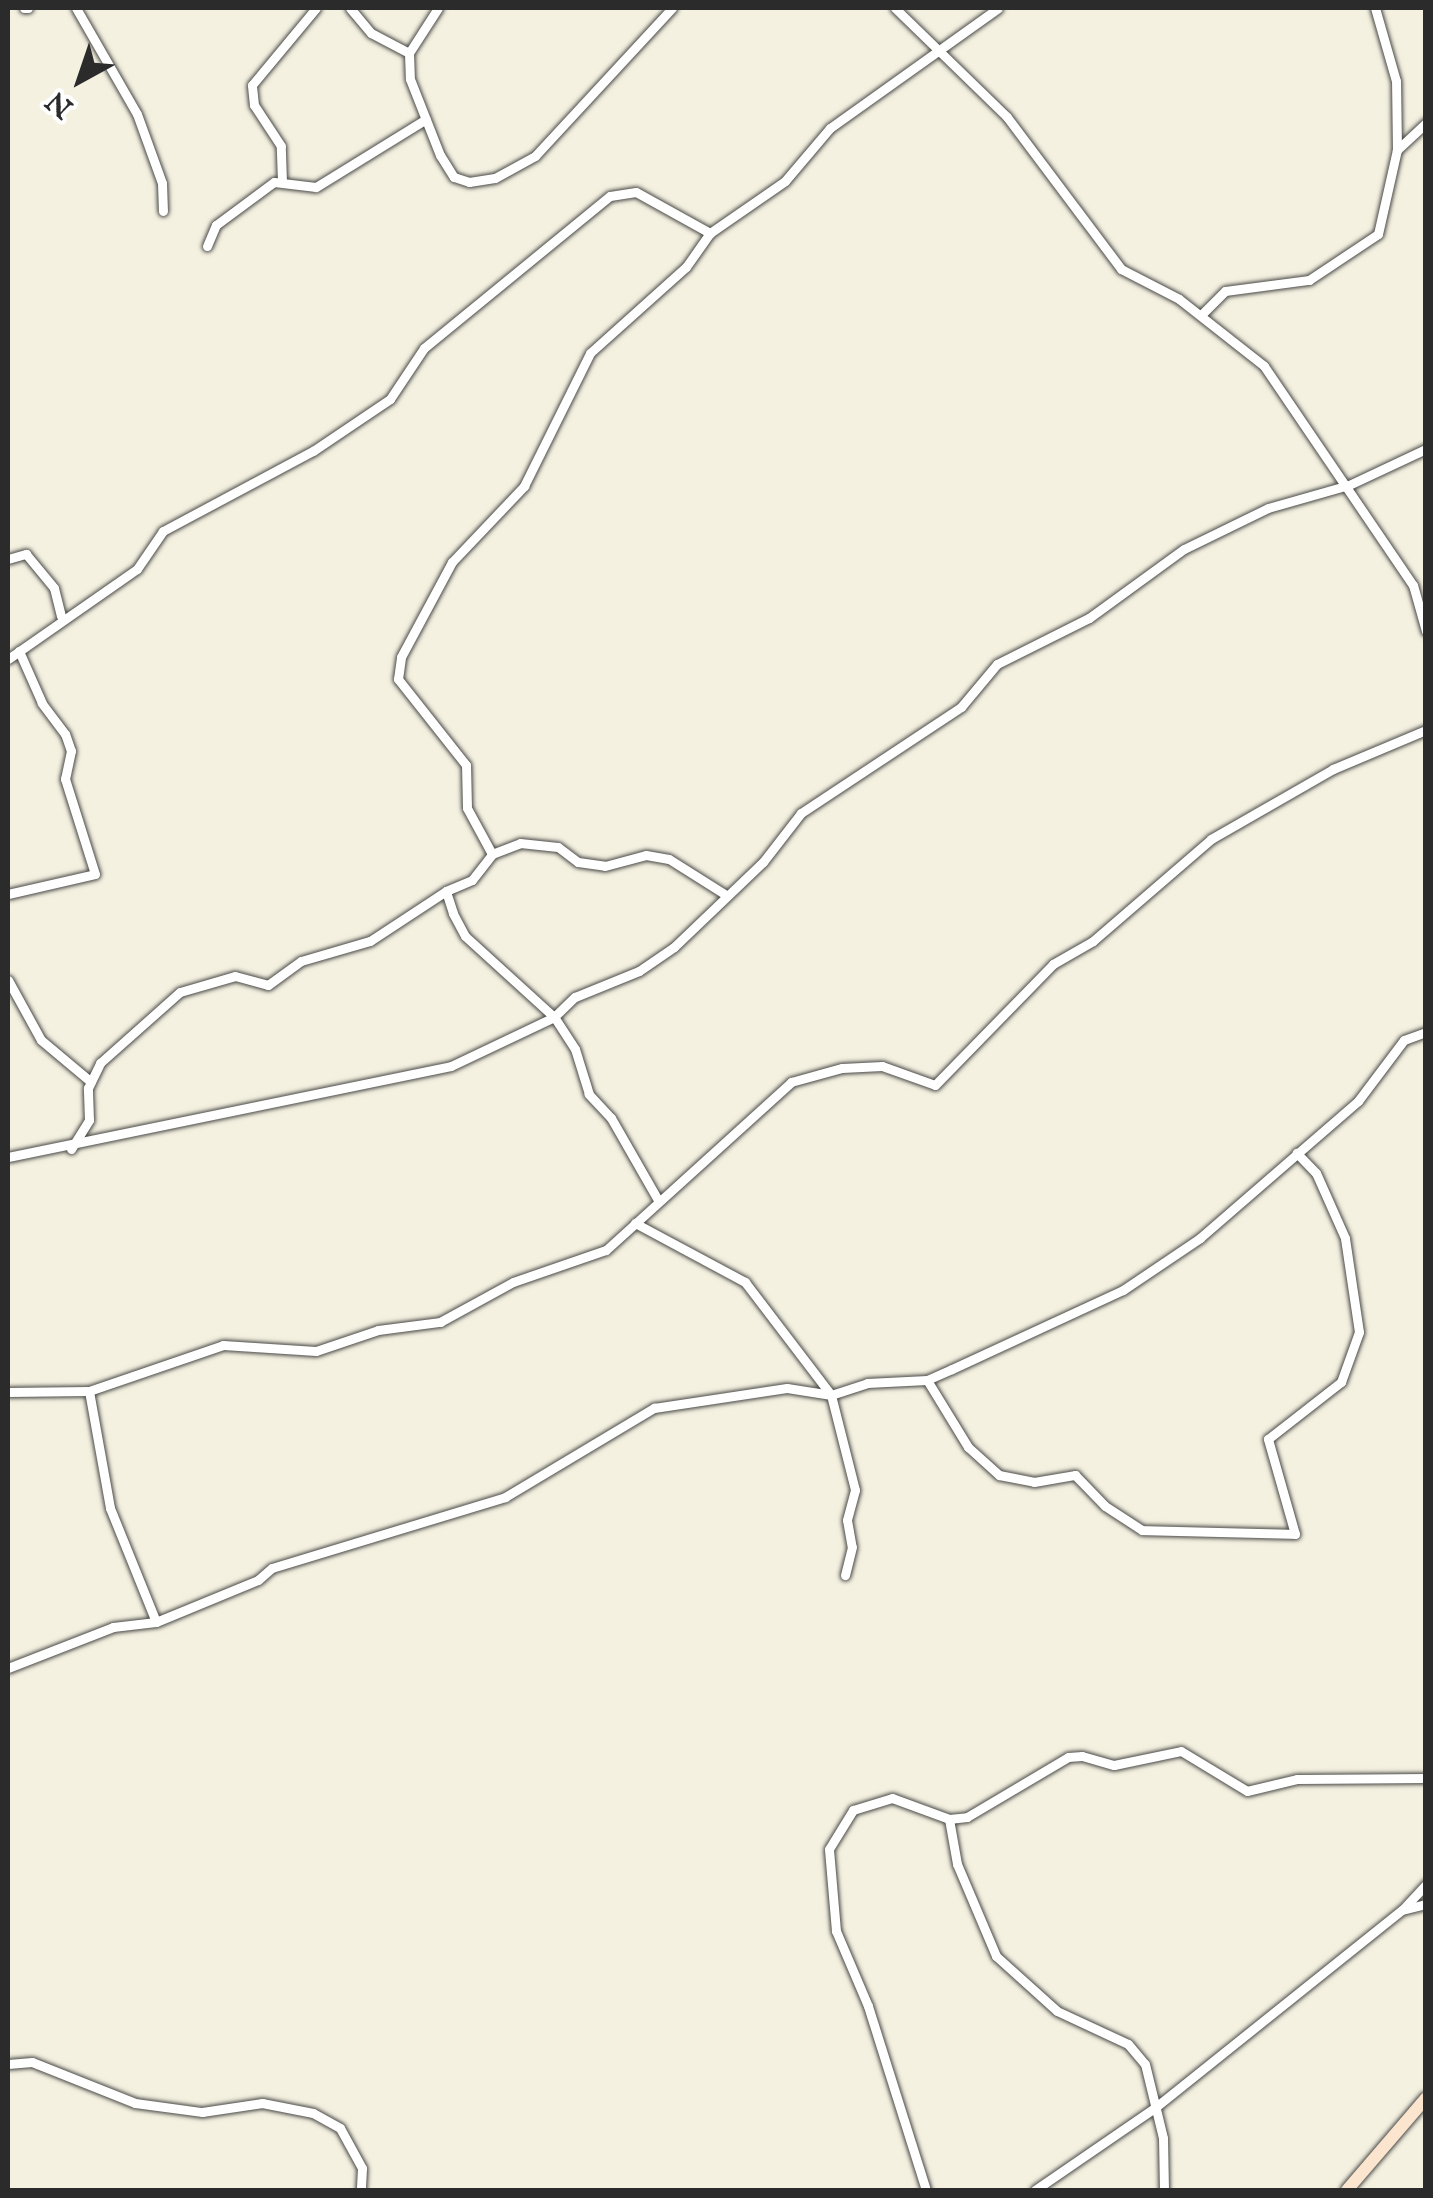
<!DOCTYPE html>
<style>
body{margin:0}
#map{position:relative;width:1433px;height:2198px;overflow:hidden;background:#f4f1e1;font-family:"IM FELL English",serif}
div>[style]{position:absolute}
.roads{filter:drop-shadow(0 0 2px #494946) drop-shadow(0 0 2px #494946)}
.street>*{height:9px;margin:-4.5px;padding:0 4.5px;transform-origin:4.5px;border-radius:4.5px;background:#fff}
.secondary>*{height:12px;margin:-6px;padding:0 6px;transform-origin:6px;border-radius:6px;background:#fce5cf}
span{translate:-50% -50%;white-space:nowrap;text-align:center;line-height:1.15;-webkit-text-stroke:10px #fff;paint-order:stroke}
.frame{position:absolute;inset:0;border:10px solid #2b2b2b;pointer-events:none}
.north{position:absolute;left:30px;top:30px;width:100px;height:100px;-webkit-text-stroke:8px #fff;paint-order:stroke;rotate:220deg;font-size:28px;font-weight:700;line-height:40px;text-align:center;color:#2b2b2b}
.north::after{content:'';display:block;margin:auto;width:35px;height:45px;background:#2b2b2b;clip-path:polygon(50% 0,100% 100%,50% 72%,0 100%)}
</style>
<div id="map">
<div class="roads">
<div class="street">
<div style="left:24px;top:8px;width:4px"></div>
<div style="left:76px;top:8px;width:122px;rotate:60.1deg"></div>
<div style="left:137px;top:114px;width:73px;rotate:70.1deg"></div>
<div style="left:162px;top:183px;width:28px;rotate:88deg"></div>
<div style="left:350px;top:8px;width:33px;rotate:50deg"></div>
<div style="left:371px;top:33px;width:43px;rotate:27.8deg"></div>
<div style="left:438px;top:8px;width:54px;rotate:122.8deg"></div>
<div style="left:409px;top:53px;width:26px;rotate:88deg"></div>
<div style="left:410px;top:79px;width:82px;rotate:68.5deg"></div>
<div style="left:440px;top:155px;width:26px;rotate:58deg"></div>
<div style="left:454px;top:177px;width:16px;rotate:18deg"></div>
<div style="left:469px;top:182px;width:26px;rotate:-9deg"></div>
<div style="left:495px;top:178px;width:46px;rotate:-28.8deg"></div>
<div style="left:535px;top:156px;width:202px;rotate:-47.2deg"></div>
<div style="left:895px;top:8px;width:156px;rotate:44.2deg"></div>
<div style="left:1007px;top:117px;width:190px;rotate:53.1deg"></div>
<div style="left:1121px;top:269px;width:65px;rotate:27.3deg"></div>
<div style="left:1179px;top:299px;width:108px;rotate:38.2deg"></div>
<div style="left:1264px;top:366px;width:265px;rotate:55.8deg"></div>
<div style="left:1413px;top:585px;width:48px;rotate:74.2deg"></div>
<div style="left:1397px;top:150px;width:40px;rotate:-43deg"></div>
<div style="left:282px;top:182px;width:36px;rotate:-92deg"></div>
<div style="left:281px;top:146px;width:49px;rotate:-123.4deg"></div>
<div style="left:254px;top:105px;width:20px;rotate:-96deg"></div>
<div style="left:252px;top:85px;width:100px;rotate:-50.3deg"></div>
<div style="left:207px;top:246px;width:23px;rotate:-67deg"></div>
<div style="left:216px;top:225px;width:72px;rotate:-36.6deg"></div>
<div style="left:274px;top:182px;width:42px;rotate:6.8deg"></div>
<div style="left:316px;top:187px;width:129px;rotate:-31.7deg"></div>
<div style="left:1201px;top:315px;width:34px;rotate:-45deg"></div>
<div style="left:1225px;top:291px;width:85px;rotate:-7.5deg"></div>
<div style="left:1309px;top:280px;width:83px;rotate:-33.7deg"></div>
<div style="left:1378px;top:234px;width:86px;rotate:-77.3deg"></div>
<div style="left:1397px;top:150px;width:69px;rotate:-90.8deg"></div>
<div style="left:1396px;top:81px;width:76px;rotate:-106deg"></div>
<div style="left:8px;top:559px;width:19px;rotate:-16deg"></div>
<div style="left:26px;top:554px;width:44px;rotate:50.5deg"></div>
<div style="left:54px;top:588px;width:29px;rotate:76deg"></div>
<div style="left:8px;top:659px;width:157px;rotate:-34.9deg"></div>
<div style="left:137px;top:569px;width:46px;rotate:-55.6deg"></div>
<div style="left:163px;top:531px;width:170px;rotate:-28.1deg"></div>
<div style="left:313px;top:451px;width:93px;rotate:-34deg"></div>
<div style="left:390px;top:399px;width:61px;rotate:-56.3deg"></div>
<div style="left:424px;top:348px;width:240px;rotate:-39.3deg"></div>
<div style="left:610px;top:196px;width:26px;rotate:-9deg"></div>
<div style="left:636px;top:192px;width:85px;rotate:29deg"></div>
<div style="left:492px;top:854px;width:30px;rotate:-21deg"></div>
<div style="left:520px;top:843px;width:38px;rotate:6deg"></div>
<div style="left:558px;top:847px;width:25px;rotate:37deg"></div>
<div style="left:578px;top:862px;width:27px;rotate:8deg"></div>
<div style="left:605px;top:866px;width:42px;rotate:-15deg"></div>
<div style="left:646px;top:855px;width:23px;rotate:10deg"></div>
<div style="left:669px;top:859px;width:67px;rotate:32.3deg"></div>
<div style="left:8px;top:894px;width:89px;rotate:-12.9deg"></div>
<div style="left:95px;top:874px;width:100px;rotate:-107.5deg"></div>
<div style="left:65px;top:779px;width:29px;rotate:-78deg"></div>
<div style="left:71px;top:751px;width:18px;rotate:-109deg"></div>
<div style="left:65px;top:734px;width:39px;rotate:-127deg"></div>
<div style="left:42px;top:703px;width:57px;rotate:-113.9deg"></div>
<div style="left:8px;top:980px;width:68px;rotate:61.2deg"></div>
<div style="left:41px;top:1040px;width:65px;rotate:40deg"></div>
<div style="left:71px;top:1149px;width:34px;rotate:-58deg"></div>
<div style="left:89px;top:1120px;width:32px;rotate:-92deg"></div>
<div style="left:88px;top:1088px;width:28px;rotate:-64deg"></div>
<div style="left:100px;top:1063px;width:107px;rotate:-41.6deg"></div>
<div style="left:180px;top:992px;width:57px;rotate:-16.2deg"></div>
<div style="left:235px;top:976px;width:34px;rotate:15deg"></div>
<div style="left:268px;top:985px;width:41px;rotate:-36deg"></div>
<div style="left:301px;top:961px;width:72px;rotate:-16.2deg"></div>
<div style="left:370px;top:941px;width:91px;rotate:-33.3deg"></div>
<div style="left:8px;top:1157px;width:452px;rotate:-11.6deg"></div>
<div style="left:451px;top:1066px;width:114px;rotate:-25.4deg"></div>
<div style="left:554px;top:1017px;width:29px;rotate:-44deg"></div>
<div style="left:575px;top:997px;width:69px;rotate:-22.1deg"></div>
<div style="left:639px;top:971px;width:42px;rotate:-34.4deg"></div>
<div style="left:674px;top:947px;width:123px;rotate:-43.7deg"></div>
<div style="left:763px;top:862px;width:62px;rotate:-52.2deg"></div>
<div style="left:801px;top:813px;width:192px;rotate:-33.5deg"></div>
<div style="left:961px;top:707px;width:56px;rotate:-50.1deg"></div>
<div style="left:997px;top:664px;width:103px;rotate:-26.6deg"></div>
<div style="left:1089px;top:618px;width:117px;rotate:-36deg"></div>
<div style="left:1184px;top:549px;width:93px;rotate:-26deg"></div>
<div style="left:1268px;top:508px;width:84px;rotate:-15.9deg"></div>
<div style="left:1349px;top:485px;width:85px;rotate:-25.1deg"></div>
<div style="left:658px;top:1200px;width:95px;rotate:-119.8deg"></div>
<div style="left:611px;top:1118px;width:33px;rotate:-133deg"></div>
<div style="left:589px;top:1094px;width:47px;rotate:-107.3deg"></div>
<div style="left:575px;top:1049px;width:38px;rotate:-123deg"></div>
<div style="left:554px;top:1017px;width:120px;rotate:-137.7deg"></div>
<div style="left:465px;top:936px;width:26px;rotate:-118deg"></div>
<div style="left:453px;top:913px;width:23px;rotate:-108deg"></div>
<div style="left:446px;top:891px;width:28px;rotate:-23deg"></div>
<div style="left:472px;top:880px;width:33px;rotate:-52deg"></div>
<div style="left:492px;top:854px;width:52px;rotate:-118.5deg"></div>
<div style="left:467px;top:808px;width:43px;rotate:-91.3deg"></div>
<div style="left:466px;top:765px;width:110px;rotate:-128.3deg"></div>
<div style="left:398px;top:679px;width:22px;rotate:-82deg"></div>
<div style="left:401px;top:657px;width:108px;rotate:-61.8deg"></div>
<div style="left:452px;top:562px;width:105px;rotate:-46.5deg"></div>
<div style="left:524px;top:486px;width:148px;rotate:-63.6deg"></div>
<div style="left:590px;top:353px;width:129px;rotate:-41.9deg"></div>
<div style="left:686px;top:267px;width:42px;rotate:-54.8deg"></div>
<div style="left:710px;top:233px;width:91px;rotate:-34.7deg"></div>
<div style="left:785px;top:181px;width:70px;rotate:-49.7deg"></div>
<div style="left:830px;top:128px;width:206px;rotate:-35.5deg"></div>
<div style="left:635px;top:1223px;width:125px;rotate:28.2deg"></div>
<div style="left:745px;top:1282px;width:142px;rotate:52.7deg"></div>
<div style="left:831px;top:1395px;width:98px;rotate:75.8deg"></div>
<div style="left:855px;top:1490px;width:31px;rotate:105deg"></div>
<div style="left:847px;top:1520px;width:27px;rotate:80deg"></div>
<div style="left:852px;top:1547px;width:29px;rotate:104deg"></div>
<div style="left:927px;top:1380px;width:79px;rotate:58.5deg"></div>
<div style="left:968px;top:1447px;width:42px;rotate:42.1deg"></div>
<div style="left:999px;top:1475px;width:36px;rotate:11deg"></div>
<div style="left:1034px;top:1482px;width:42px;rotate:-9.7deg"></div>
<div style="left:1075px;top:1475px;width:43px;rotate:45.9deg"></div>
<div style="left:1105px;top:1506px;width:44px;rotate:33deg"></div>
<div style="left:1142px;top:1530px;width:153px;rotate:1.5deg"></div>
<div style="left:1295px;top:1534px;width:99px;rotate:-105.9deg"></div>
<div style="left:1268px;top:1439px;width:93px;rotate:-38deg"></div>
<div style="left:1341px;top:1382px;width:53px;rotate:-70.2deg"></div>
<div style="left:1359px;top:1332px;width:95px;rotate:-98.5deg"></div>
<div style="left:1345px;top:1238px;width:71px;rotate:-114deg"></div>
<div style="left:1316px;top:1173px;width:28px;rotate:-134deg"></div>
<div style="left:89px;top:1391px;width:119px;rotate:79.8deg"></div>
<div style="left:110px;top:1508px;width:123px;rotate:68deg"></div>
<div style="left:8px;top:1392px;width:81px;rotate:-0.7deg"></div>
<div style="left:89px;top:1391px;width:142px;rotate:-18.9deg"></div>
<div style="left:223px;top:1345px;width:93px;rotate:3.7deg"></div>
<div style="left:316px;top:1351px;width:65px;rotate:-18.7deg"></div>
<div style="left:378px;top:1330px;width:63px;rotate:-7.4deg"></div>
<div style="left:440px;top:1322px;width:83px;rotate:-28.7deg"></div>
<div style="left:513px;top:1282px;width:98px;rotate:-19deg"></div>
<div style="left:606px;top:1250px;width:250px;rotate:-42.2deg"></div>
<div style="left:791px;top:1082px;width:53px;rotate:-15.4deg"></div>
<div style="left:842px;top:1068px;width:40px;rotate:-2.9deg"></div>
<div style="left:882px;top:1066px;width:56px;rotate:19.7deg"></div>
<div style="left:935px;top:1085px;width:169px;rotate:-45.7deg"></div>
<div style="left:1053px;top:964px;width:46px;rotate:-29.9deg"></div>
<div style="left:1093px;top:941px;width:156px;rotate:-40.8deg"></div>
<div style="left:1211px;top:839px;width:141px;rotate:-29.8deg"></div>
<div style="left:1333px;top:769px;width:101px;rotate:-22.8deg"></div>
<div style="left:8px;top:1668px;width:113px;rotate:-21.3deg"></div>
<div style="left:113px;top:1627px;width:43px;rotate:-6.6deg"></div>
<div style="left:156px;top:1622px;width:110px;rotate:-22.4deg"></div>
<div style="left:258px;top:1580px;width:18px;rotate:-41deg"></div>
<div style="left:272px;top:1568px;width:244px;rotate:-16.9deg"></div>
<div style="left:505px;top:1497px;width:174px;rotate:-30.9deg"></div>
<div style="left:654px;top:1408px;width:134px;rotate:-8.6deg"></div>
<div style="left:787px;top:1388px;width:45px;rotate:9deg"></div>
<div style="left:831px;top:1395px;width:38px;rotate:-18deg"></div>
<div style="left:867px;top:1383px;width:60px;rotate:-2.9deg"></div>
<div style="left:927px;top:1380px;width:27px;rotate:-24deg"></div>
<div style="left:952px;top:1369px;width:188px;rotate:-24.8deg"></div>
<div style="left:1123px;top:1290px;width:93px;rotate:-34deg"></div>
<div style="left:1200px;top:1238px;width:209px;rotate:-40.9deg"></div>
<div style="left:1358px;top:1101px;width:76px;rotate:-53deg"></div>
<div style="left:1404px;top:1040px;width:23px;rotate:-20deg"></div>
<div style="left:949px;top:1819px;width:46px;rotate:79.9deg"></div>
<div style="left:957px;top:1864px;width:100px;rotate:67deg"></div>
<div style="left:996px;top:1956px;width:82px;rotate:42deg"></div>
<div style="left:1057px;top:2011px;width:78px;rotate:24.9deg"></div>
<div style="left:1128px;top:2044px;width:26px;rotate:50deg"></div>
<div style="left:1145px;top:2064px;width:76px;rotate:76.3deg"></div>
<div style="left:1163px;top:2138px;width:52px;rotate:88.9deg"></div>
<div style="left:1404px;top:1908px;width:33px;rotate:-47deg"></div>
<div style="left:8px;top:2064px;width:24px;rotate:-5deg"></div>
<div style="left:32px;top:2062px;width:111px;rotate:21.7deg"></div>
<div style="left:135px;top:2103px;width:68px;rotate:7.7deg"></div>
<div style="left:202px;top:2112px;width:61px;rotate:-8.5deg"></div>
<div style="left:262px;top:2103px;width:52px;rotate:11.1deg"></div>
<div style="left:313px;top:2113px;width:31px;rotate:29deg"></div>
<div style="left:340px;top:2128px;width:46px;rotate:61.2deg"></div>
<div style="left:362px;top:2168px;width:22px;rotate:93deg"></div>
<div style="left:926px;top:2190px;width:193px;rotate:-107.5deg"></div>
<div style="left:868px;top:2006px;width:82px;rotate:-113.1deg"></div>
<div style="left:836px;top:1931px;width:82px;rotate:-94.9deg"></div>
<div style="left:829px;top:1849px;width:46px;rotate:-58.4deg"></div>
<div style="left:853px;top:1810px;width:41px;rotate:-17.1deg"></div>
<div style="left:892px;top:1798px;width:61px;rotate:20.2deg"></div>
<div style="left:949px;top:1819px;width:18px;rotate:-6deg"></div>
<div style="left:967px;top:1817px;width:117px;rotate:-30.7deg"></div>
<div style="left:1068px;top:1757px;width:14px;rotate:-4deg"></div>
<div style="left:1082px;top:1756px;width:33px;rotate:16deg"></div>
<div style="left:1114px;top:1765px;width:68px;rotate:-11.8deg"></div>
<div style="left:1181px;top:1751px;width:77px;rotate:31.2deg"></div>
<div style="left:1247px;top:1791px;width:51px;rotate:-13.5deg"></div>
<div style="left:1297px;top:1779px;width:129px;rotate:-0.4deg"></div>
<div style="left:1035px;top:2190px;width:148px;rotate:-34.5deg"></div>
<div style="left:1157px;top:2106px;width:314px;rotate:-38.7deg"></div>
<div style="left:1402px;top:1910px;width:25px;rotate:-14deg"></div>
</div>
<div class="secondary">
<div style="left:1347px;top:2190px;width:121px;rotate:-49.3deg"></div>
</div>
</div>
<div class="frame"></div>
<div class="north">N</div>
</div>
